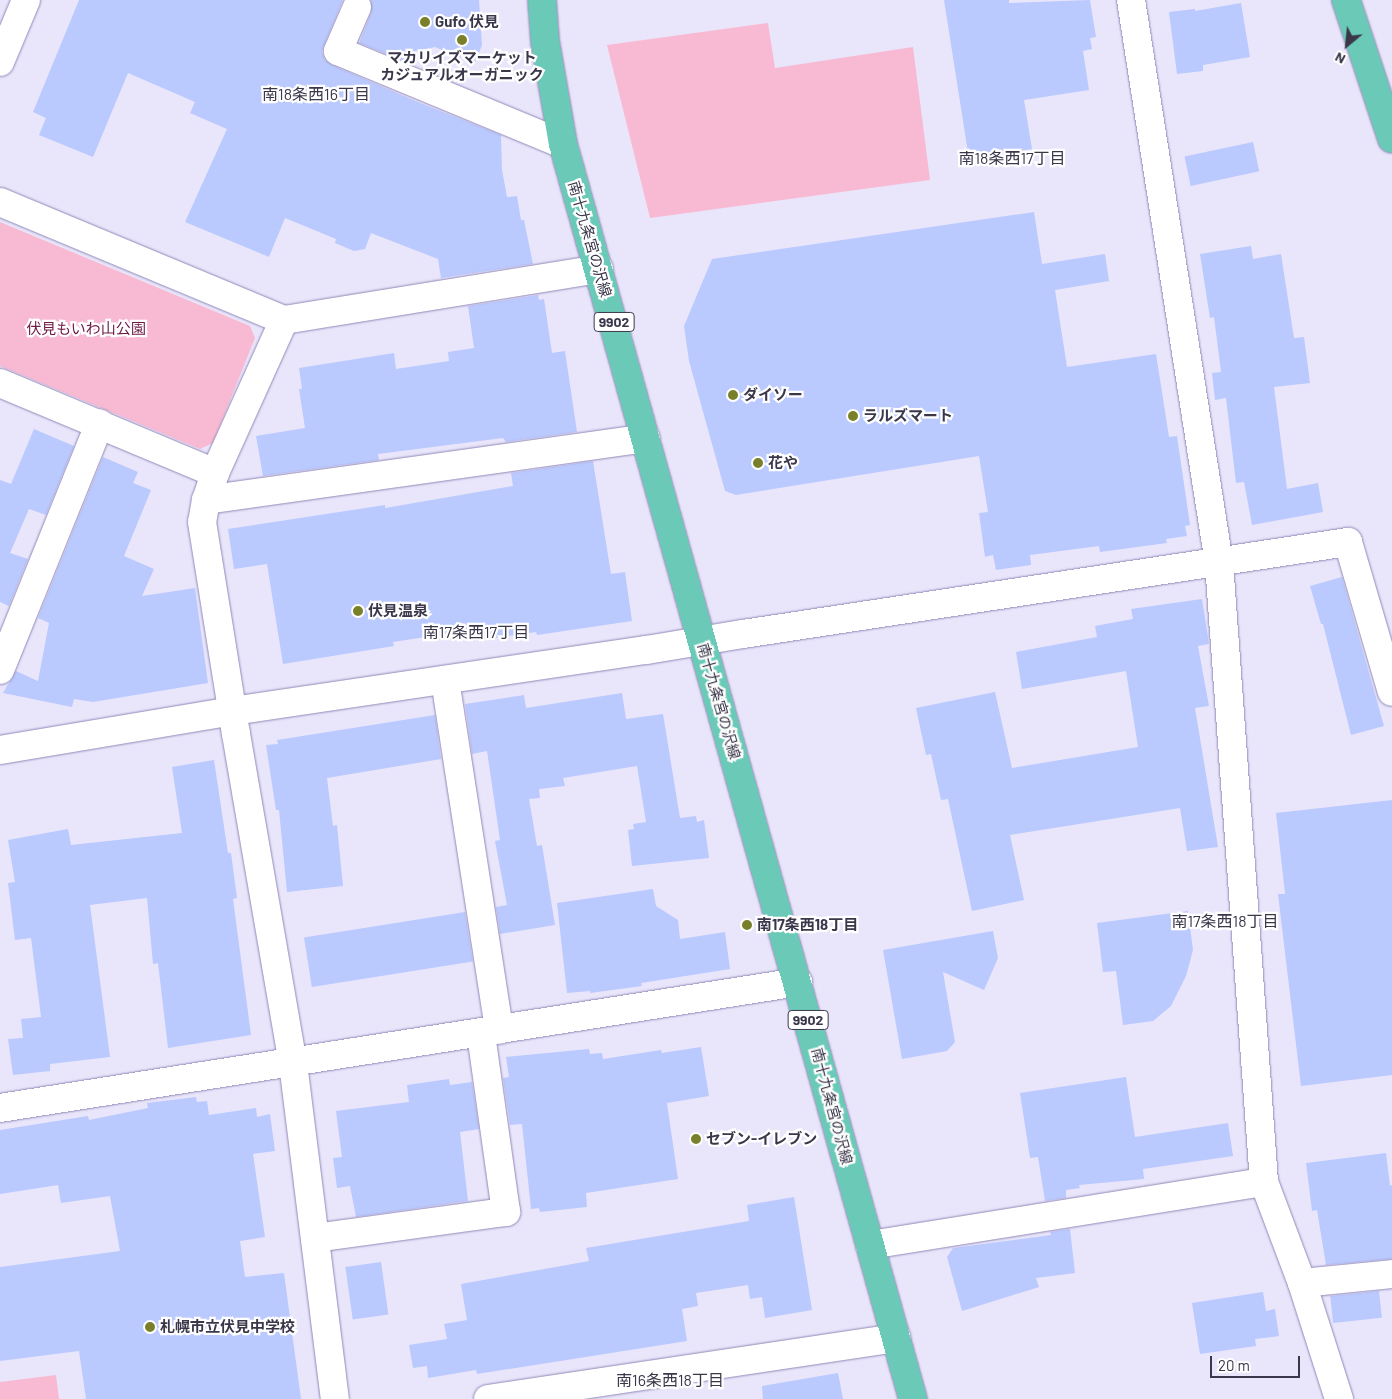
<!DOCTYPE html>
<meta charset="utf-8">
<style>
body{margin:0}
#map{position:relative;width:1392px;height:1399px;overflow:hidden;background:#e9e6fb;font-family:Barlow,"Noto Sans JP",sans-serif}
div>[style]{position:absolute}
.green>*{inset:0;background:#f8bad3}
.building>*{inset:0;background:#bac9fe;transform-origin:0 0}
.roads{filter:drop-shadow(0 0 1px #9188b8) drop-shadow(0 0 1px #9188b8)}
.minor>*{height:28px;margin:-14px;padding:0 14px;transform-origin:14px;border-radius:14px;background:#fff}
.major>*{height:28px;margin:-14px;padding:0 14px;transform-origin:14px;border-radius:14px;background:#6bcab7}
.dots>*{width:14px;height:14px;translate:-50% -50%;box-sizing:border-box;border:2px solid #fff;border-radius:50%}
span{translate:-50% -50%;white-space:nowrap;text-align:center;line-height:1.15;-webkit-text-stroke:4.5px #fff;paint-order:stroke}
.shield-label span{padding:1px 4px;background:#fff;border:1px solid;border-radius:4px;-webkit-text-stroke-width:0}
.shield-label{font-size:14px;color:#3b374b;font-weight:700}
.poi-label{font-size:15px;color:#3b374b;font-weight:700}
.left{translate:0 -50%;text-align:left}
.street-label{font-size:15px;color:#3b374b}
.park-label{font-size:15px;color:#6e1946}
.neighbourhood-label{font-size:16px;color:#3b374b}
.north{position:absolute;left:1322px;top:20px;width:50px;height:50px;-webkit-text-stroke:4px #fff;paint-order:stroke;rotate:208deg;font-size:14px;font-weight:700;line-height:20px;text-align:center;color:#3b374b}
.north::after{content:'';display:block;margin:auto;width:18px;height:22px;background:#3b374b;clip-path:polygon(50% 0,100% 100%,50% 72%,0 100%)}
.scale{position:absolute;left:1210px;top:1356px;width:90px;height:22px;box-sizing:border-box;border:2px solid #3b374b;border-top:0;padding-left:6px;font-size:15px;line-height:18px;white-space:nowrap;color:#3b374b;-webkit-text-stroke:4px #fff;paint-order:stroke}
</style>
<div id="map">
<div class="green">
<div style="clip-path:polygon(768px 23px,775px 68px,913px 47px,930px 180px,650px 218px,607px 45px)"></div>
<div style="clip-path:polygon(0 222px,250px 326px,255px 338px,213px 443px,200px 449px,0 366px)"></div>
<div style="clip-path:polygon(56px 1375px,59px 1399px,0 1399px,0 1382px)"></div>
</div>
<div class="building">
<div style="clip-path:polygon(79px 0,343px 0,324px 45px,322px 52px,325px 60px,332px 65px,420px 103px,501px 135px,502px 170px,507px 197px,517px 196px,521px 220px,524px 220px,533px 264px,441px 278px,438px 259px,371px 233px,365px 249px,354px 251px,335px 243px,336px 239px,285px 218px,269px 257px,185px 222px,227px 129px,190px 113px,195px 102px,128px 73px,93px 157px,39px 135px,46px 118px,33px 112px)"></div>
<div style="clip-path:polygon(371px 0,479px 0,482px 45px,475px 64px,435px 47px,410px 52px,406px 62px,359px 43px,371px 13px)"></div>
<div style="clip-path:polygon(944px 0,1009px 0,1009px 3px,1090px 0,1096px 37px,1090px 38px,1092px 49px,1083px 51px,1089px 90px,1024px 100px,1032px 149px,969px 159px)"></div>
<div style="clip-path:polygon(1241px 3px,1250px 57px,1203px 65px,1203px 71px,1177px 74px,1169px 12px,1195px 9px,1195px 11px)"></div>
<div style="left:1253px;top:142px;width:30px;height:70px;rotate:78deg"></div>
<div style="clip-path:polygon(1034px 212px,1042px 264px,1105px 254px,1109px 281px,1055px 290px,1067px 367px,1156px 354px,1169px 437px,1177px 436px,1190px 525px,1185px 526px,1187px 536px,1166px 539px,1167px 543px,1100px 552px,1099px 546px,1030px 555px,1031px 565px,996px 570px,993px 555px,985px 557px,979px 513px,988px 512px,979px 456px,736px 495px,725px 491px,689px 361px,684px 326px,712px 259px)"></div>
<div style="clip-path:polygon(1251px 246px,1253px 259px,1281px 254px,1294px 338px,1304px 337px,1310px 383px,1274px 387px,1287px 489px,1318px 483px,1323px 512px,1252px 525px,1244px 482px,1236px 483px,1226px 398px,1215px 400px,1212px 373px,1221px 372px,1214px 317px,1210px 318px,1200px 254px)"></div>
<div style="clip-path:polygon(538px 295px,539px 300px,544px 299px,552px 353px,565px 351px,577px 432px,506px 442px,503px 438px,378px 454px,379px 460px,263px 476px,256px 436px,305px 428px,299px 389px,302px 389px,299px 368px,394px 353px,396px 369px,449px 361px,448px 352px,474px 348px,468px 306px)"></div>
<div style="clip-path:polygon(34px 429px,74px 446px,46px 515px,29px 509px,10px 553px,28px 559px,9px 606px,0 602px,0 480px,11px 484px)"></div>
<div style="clip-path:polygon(103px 457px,138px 472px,133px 483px,151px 490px,124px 556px,154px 569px,142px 596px,195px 588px,208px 683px,93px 702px,74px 699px,72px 707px,3px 693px,16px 671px,38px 681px,49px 623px,38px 618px)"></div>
<div style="clip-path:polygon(593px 461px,611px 574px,625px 572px,632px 621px,537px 635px,536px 632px,472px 641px,471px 630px,393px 642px,394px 646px,283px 664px,267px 564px,234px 569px,228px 529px,385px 505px,385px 508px,513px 486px,511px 473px)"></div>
<div style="clip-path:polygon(1342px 577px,1384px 726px,1351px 735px,1323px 624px,1321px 624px,1310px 586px)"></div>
<div style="clip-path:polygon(1202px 599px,1209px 644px,1198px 646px,1209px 706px,1195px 708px,1218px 847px,1187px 851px,1180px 808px,1010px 835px,1024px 900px,972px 911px,948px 799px,941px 800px,931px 754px,926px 755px,916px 708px,995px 692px,1012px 768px,1138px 747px,1126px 671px,1022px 689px,1016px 652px,1097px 637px,1095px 626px,1133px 619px,1131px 609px)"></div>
<div style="clip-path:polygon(622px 693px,626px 719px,663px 714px,680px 818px,696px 816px,697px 822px,704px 820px,709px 858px,632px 866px,628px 830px,634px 829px,633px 824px,646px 822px,637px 766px,563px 778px,565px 786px,539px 789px,540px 798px,529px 799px,537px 846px,542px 845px,555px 925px,500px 934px,496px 907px,507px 905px,495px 841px,500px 840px,487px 751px,472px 754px,465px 704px,524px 695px,526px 708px)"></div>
<div style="clip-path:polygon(435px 715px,441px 759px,327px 778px,333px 826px,337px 825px,343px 886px,287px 892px,279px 810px,276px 810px,266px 745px,278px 744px,277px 740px)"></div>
<div style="clip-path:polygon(214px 760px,228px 853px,231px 853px,237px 898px,233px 899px,251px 1035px,168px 1048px,158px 963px,153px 964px,147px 898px,90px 905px,110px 1057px,50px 1064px,50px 1071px,13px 1075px,8px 1039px,23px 1038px,21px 1019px,41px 1017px,31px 938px,15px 940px,8px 883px,15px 882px,8px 840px,68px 829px,71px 845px,182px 833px,172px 767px)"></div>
<div style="clip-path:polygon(1392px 800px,1392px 1075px,1301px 1086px,1278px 894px,1285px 894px,1276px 813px)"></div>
<div style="clip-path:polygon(653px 889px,656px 906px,678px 920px,680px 939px,725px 932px,730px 969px,641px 983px,642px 986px,590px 993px,590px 991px,567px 993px,557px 903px)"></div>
<div style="clip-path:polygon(1188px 911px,1193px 950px,1186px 976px,1171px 1006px,1153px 1021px,1123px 1025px,1116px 971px,1103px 972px,1097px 923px)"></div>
<div style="left:465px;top:912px;width:50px;height:163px;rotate:81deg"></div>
<div style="clip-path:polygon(993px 931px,998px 958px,984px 990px,943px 972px,955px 1042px,947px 1051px,902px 1059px,883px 950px)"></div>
<div style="clip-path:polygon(701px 1047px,709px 1096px,667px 1103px,678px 1179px,586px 1193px,587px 1207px,540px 1212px,539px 1208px,531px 1209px,522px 1124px,510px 1125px,503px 1078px,509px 1077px,506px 1057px,589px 1049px,590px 1054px,602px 1053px,603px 1059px,661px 1050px,662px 1053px)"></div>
<div style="clip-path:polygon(1126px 1077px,1135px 1137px,1228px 1123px,1233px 1156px,1143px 1169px,1144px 1179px,1079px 1185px,1080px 1188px,1066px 1190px,1066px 1198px,1045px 1201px,1038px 1157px,1030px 1158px,1020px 1093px)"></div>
<div style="clip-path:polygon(449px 1079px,450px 1085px,472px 1082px,479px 1129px,460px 1132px,468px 1201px,356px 1217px,350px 1186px,337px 1188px,333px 1158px,342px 1157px,336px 1111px,409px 1102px,407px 1085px)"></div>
<div style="clip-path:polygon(196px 1097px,197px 1102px,207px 1101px,209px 1115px,256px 1108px,257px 1117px,270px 1114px,275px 1151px,253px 1154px,265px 1237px,240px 1241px,245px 1277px,284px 1273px,301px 1399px,86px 1399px,79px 1351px,0 1361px,0 1267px,120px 1251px,110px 1196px,61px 1203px,58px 1185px,0 1194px,0 1130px,88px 1116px,89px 1120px,148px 1108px,147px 1103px)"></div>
<div style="clip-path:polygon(1386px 1153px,1390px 1186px,1392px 1185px,1392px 1259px,1326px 1265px,1317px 1210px,1312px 1211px,1306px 1163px)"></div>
<div style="clip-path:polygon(794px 1197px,812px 1310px,765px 1318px,762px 1297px,750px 1299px,748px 1285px,696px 1293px,698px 1306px,682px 1309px,687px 1341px,477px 1374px,476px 1370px,428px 1378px,427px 1366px,413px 1368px,409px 1345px,447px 1339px,444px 1324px,467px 1320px,461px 1284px,589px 1261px,586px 1248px,749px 1221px,747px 1205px)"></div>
<div style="clip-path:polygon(1070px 1229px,1075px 1273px,1036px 1278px,1039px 1287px,962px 1311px,947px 1257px,953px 1248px,1051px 1235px,1050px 1232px)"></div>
<div style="left:381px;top:1262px;width:53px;height:36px;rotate:82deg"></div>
<div style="left:1379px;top:1291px;width:27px;height:49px;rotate:84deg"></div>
<div style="clip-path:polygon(1263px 1292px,1266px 1311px,1275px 1309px,1279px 1336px,1255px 1339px,1256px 1346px,1200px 1354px,1192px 1303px)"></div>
<div style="clip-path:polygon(838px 1373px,843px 1399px,763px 1399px,762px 1386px)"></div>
</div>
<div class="roads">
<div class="minor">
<div style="left:1131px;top:0;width:570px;rotate:81.12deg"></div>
<div style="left:1219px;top:563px;width:621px;rotate:85.84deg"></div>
<div style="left:1264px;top:1182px;width:108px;rotate:69.4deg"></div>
<div style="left:1302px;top:1283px;width:122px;rotate:72.3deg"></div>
<div style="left:357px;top:7px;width:48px;rotate:113.4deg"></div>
<div style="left:338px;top:51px;width:243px;rotate:22.5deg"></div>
<div style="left:0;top:62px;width:67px;rotate:-67.2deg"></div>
<div style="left:0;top:202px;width:308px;rotate:22.6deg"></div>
<div style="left:284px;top:320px;width:319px;rotate:-9.2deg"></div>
<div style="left:284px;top:320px;width:168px;rotate:114.3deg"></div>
<div style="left:215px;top:473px;width:28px;rotate:108deg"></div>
<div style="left:206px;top:500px;width:22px;rotate:100deg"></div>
<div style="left:202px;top:522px;width:215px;rotate:80.9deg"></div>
<div style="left:236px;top:734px;width:334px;rotate:80.2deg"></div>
<div style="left:293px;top:1063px;width:339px;rotate:82.9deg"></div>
<div style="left:0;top:383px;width:233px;rotate:22.7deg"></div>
<div style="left:206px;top:500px;width:444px;rotate:-8deg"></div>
<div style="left:0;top:670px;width:266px;rotate:-68deg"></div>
<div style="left:445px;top:680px;width:354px;rotate:81.2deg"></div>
<div style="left:0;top:750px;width:235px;rotate:-9.5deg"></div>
<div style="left:232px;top:711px;width:419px;rotate:-8.4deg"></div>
<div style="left:647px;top:650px;width:97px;rotate:-9.5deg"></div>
<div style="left:743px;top:634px;width:612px;rotate:-8.65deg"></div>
<div style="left:1348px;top:542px;width:156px;rotate:73.7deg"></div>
<div style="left:0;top:1108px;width:808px;rotate:-8.97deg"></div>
<div style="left:315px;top:1238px;width:193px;rotate:-7.8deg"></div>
<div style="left:506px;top:1212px;width:180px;rotate:-98deg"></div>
<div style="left:870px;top:1245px;width:399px;rotate:-9.1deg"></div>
<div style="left:1302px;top:1283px;width:90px;rotate:-5.7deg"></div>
<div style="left:488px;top:1399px;width:413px;rotate:-8.5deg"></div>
</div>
<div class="major">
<div style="left:542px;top:0;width:41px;rotate:85.8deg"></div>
<div style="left:545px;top:41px;width:105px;rotate:80.1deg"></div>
<div style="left:563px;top:144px;width:1303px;rotate:74.42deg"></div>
<div style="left:1346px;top:0;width:146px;rotate:71.7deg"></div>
</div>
</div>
<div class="dots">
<div style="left:425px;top:22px;background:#7a802a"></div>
<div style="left:462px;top:40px;background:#7a802a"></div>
<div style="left:733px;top:395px;background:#7a802a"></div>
<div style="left:853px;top:416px;background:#7a802a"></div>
<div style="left:758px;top:463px;background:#7a802a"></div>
<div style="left:358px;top:611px;background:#7a802a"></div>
<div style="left:747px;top:925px;background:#7a802a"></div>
<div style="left:696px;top:1139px;background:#7a802a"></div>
<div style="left:150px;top:1327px;background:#7a802a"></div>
</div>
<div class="shield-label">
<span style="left:614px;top:322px">9902</span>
<span style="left:808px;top:1020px">9902</span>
</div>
<div class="poi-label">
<span class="left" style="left:435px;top:22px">Gufo 伏見</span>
<span style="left:462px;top:66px">マカリイズマーケット<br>カジュアルオーガニック</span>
<span class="left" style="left:743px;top:395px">ダイソー</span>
<span class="left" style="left:863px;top:416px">ラルズマート</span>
<span class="left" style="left:768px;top:463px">花や</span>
<span class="left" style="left:368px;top:611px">伏見温泉</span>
<span class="left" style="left:757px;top:925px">南17条西18丁目</span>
<span class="left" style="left:706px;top:1139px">セブン-イレブン</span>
<span class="left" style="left:160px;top:1327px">札幌市立伏見中学校</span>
</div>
<div class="street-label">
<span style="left:590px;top:239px;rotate:74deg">南十九条宮の沢線</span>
<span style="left:719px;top:701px;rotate:74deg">南十九条宮の沢線</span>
<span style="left:832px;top:1106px;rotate:75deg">南十九条宮の沢線</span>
</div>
<div class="park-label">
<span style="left:86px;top:329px">伏見もいわ山公園</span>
</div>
<div class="neighbourhood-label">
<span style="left:316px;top:94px">南18条西16丁目</span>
<span style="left:1012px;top:158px">南18条西17丁目</span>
<span style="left:476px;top:632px">南17条西17丁目</span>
<span style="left:1225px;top:921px">南17条西18丁目</span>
<span style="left:670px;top:1380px">南16条西18丁目</span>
</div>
<div class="north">N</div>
<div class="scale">20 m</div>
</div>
